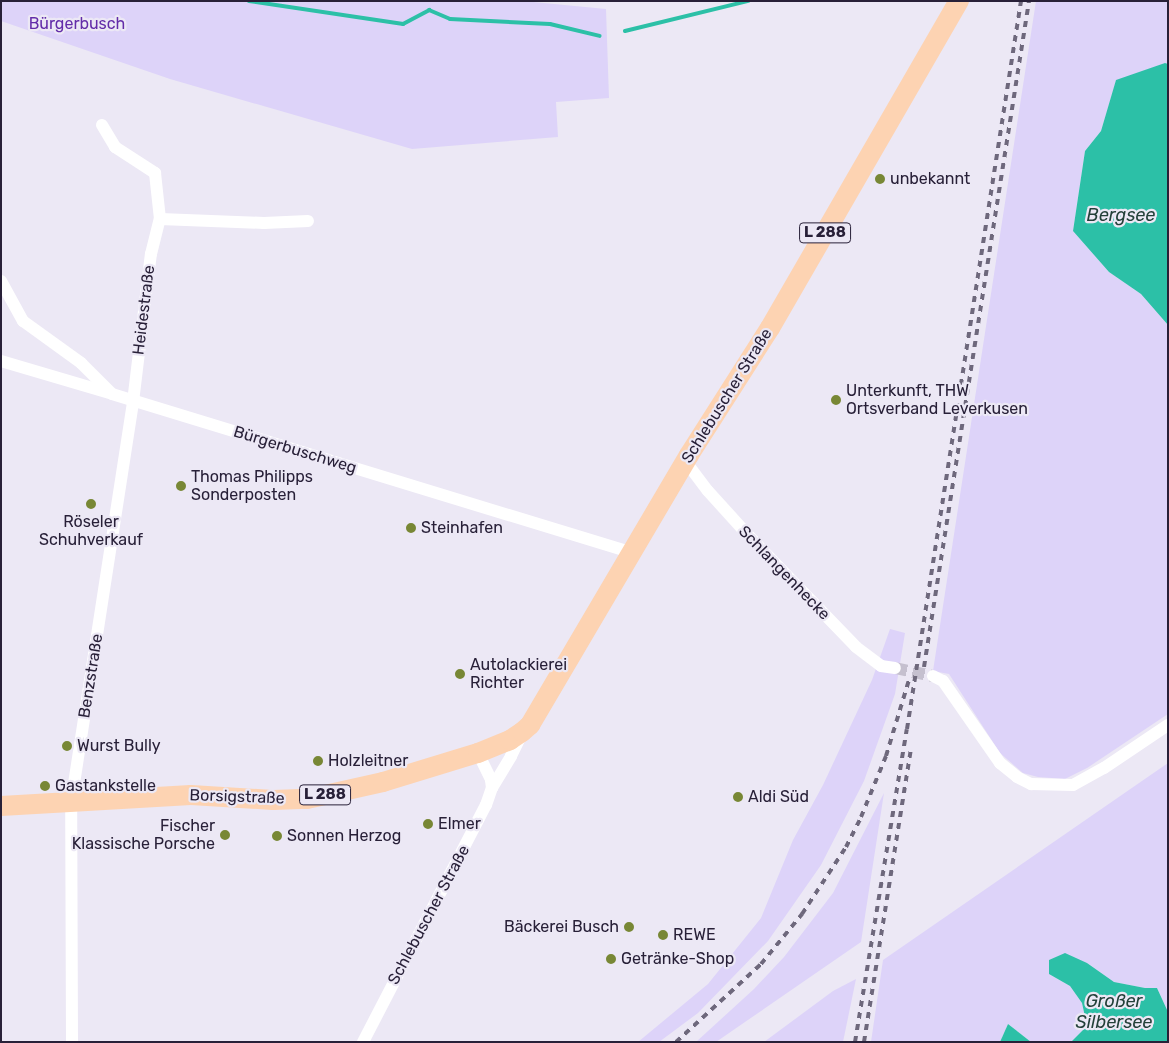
<!DOCTYPE html>
<meta charset="utf-8">
<style>
body{margin:0}
#map{position:relative;width:1169px;height:1043px;overflow:hidden;background:#ece8f5;font-family:Rubik,sans-serif}
div>[style]{position:absolute}
.green>*{inset:0;background:#ddd3f9}
.water>*{inset:0;background:#2cc0a7}
.stream>*{height:4px;margin:-2px;padding:0 2px;transform-origin:2px;border-radius:2px;background:#2cc0a7}
.street-tunnel>*{height:12px;margin-top:-6px;transform-origin:0;background:repeating-linear-gradient(90deg,#c5c0cf 0 12px,transparent 0 18px)}
.street>*{height:12px;margin:-6px;padding:0 6px;transform-origin:6px;border-radius:6px;background:#fff}
.primary>*{height:20px;margin:-10px;padding:0 10px;transform-origin:10px;border-radius:10px;background:#fdd3b2}
.rail>*{height:4px;margin-top:-2px;transform-origin:0;background:repeating-linear-gradient(90deg,#6e687c 0 6px,transparent 0 12px)}
.dots>*{width:14px;height:14px;translate:-50% -50%;box-sizing:border-box;border:2px solid #ece8f5;border-radius:50%}
span{translate:-50% -50%;white-space:nowrap;text-align:center;line-height:1.15;-webkit-text-stroke:4.5px #ece8f5;paint-order:stroke}
.shield-label span{padding:1px 4px;background:#ece8f5;border:1px solid;border-radius:4px;-webkit-text-stroke-width:0}
.shield-label{font-size:15px;color:#282038;font-weight:700}
.park-label{font-size:16px;color:#632da9}
.poi-label{font-size:16px;color:#282038}
.left{translate:0 -50%;text-align:left}
.right{translate:-100% -50%;text-align:right}
.street-label{font-size:16px;color:#282038}
.water-label{font-size:18px;color:#234039;font-style:italic}
.frame{position:absolute;inset:0;border:2px solid #282038;pointer-events:none}
</style>
<div id="map">
<div class="green">
<div style="clip-path:polygon(1px 1px,523px 1px,606px 9px,609px 98px,556px 102px,558px 137px,412px 149px,170px 79px,1px 21px)"></div>
<div style="clip-path:polygon(1036px 1px,1168px 1px,1168px 64px,1116px 81px,1101px 131px,1085px 151px,1073px 231px,1109px 272px,1141px 294px,1168px 325px,1168px 714px,1087px 768px,1065px 779px,1038px 777px,1023px 773px,1000px 753px,949px 674px,933px 671px)"></div>
<div style="clip-path:polygon(890px 629px,905px 633px,895px 694px,864px 781px,821px 865px,768px 941px,698px 1013px,659px 1042px,638px 1042px,708px 984px,761px 918px,793px 840px,823px 785px,872px 680px)"></div>
<div style="clip-path:polygon(1168px 763px,1168px 1012px,1157px 988px,1145px 988px,1114px 982px,1087px 963px,1049px 974px,1070px 986px,1082px 1003px,1087px 1026px,1071px 1042px,1031px 1042px,1008px 1024px,1000px 1042px,871px 1042px,883px 960px)"></div>
<div style="clip-path:polygon(884px 793px,861px 942px,716px 1042px,696px 1042px,754px 989px,784px 957px,833px 893px)"></div>
<div style="clip-path:polygon(856px 979px,843px 1042px,764px 1042px,833px 991px)"></div>
</div>
<div class="water">
<div style="clip-path:polygon(1165px 63px,1168px 64px,1168px 325px,1141px 294px,1109px 272px,1073px 231px,1085px 151px,1101px 131px,1116px 80px)"></div>
<div style="clip-path:polygon(1065px 953px,1087px 963px,1114px 982px,1145px 988px,1157px 988px,1168px 1012px,1168px 1042px,1071px 1042px,1087px 1026px,1082px 1003px,1070px 986px,1049px 974px,1049px 960px)"></div>
<div style="clip-path:polygon(1008px 1024px,1031px 1042px,1000px 1042px)"></div>
</div>
<div class="stream">
<div style="left:249px;top:1px;width:156px;rotate:8.5deg"></div>
<div style="left:403px;top:24px;width:30px;rotate:-28deg"></div>
<div style="left:429px;top:10px;width:23px;rotate:23deg"></div>
<div style="left:450px;top:19px;width:100px;rotate:2.9deg"></div>
<div style="left:550px;top:24px;width:51px;rotate:13.5deg"></div>
<div style="left:625px;top:31px;width:127px;rotate:-13.7deg"></div>
</div>
<div class="street-tunnel">
<div style="left:895px;top:668px;width:39px;rotate:12deg"></div>
</div>
<div class="street">
<div style="left:102px;top:125px;width:26px;rotate:59deg"></div>
<div style="left:115px;top:147px;width:48px;rotate:33deg"></div>
<div style="left:155px;top:173px;width:46px;rotate:83.8deg"></div>
<div style="left:1px;top:281px;width:46px;rotate:61.2deg"></div>
<div style="left:23px;top:321px;width:72px;rotate:35.9deg"></div>
<div style="left:81px;top:363px;width:44px;rotate:45deg"></div>
<div style="left:112px;top:394px;width:545px;rotate:16.97deg"></div>
<div style="left:1px;top:361px;width:114px;rotate:16.4deg"></div>
<div style="left:686px;top:462px;width:36px;rotate:53deg"></div>
<div style="left:708px;top:491px;width:58px;rotate:47.8deg"></div>
<div style="left:747px;top:534px;width:157px;rotate:46deg"></div>
<div style="left:856px;top:647px;width:31px;rotate:37deg"></div>
<div style="left:881px;top:666px;width:14px;rotate:8deg"></div>
<div style="left:933px;top:676px;width:11px;rotate:27deg"></div>
<div style="left:943px;top:681px;width:100px;rotate:55.2deg"></div>
<div style="left:1000px;top:763px;width:22px;rotate:39deg"></div>
<div style="left:1017px;top:777px;width:16px;rotate:27deg"></div>
<div style="left:1031px;top:784px;width:42px;rotate:1.4deg"></div>
<div style="left:1073px;top:785px;width:35px;rotate:-29deg"></div>
<div style="left:1104px;top:768px;width:77px;rotate:-33.9deg"></div>
<div style="left:478px;top:753px;width:30px;rotate:64deg"></div>
<div style="left:491px;top:780px;width:8px;rotate:83deg"></div>
<div style="left:72px;top:1042px;width:239px;rotate:-90.2deg"></div>
<div style="left:71px;top:803px;width:406px;rotate:-81.2deg"></div>
<div style="left:133px;top:402px;width:149px;rotate:-83.1deg"></div>
<div style="left:151px;top:254px;width:36px;rotate:-76deg"></div>
<div style="left:160px;top:219px;width:104px;rotate:2.2deg"></div>
<div style="left:264px;top:223px;width:44px;rotate:-2.6deg"></div>
<div style="left:363px;top:1042px;width:267px;rotate:-62.6deg"></div>
<div style="left:486px;top:805px;width:18px;rotate:-71deg"></div>
<div style="left:492px;top:788px;width:37px;rotate:-59deg"></div>
<div style="left:511px;top:756px;width:25px;rotate:-64deg"></div>
</div>
<div class="primary">
<div style="left:1px;top:806px;width:190px;rotate:-3.3deg"></div>
<div style="left:191px;top:795px;width:82px;rotate:3.5deg"></div>
<div style="left:273px;top:800px;width:34px;rotate:-2deg"></div>
<div style="left:307px;top:799px;width:78px;rotate:-12.6deg"></div>
<div style="left:383px;top:782px;width:99px;rotate:-17deg"></div>
<div style="left:478px;top:753px;width:35px;rotate:-22deg"></div>
<div style="left:510px;top:740px;width:14px;rotate:-34deg"></div>
<div style="left:522px;top:732px;width:11px;rotate:-41deg"></div>
<div style="left:530px;top:725px;width:313px;rotate:-59.5deg"></div>
<div style="left:689px;top:455px;width:151px;rotate:-57.5deg"></div>
<div style="left:770px;top:328px;width:378px;rotate:-60deg"></div>
</div>
<div class="rail">
<div style="left:924px;top:667px;width:674px;rotate:-81.04deg"></div>
<div style="left:676px;top:1042px;width:115px;rotate:-42.5deg"></div>
<div style="left:761px;top:964px;width:65px;rotate:-50.6deg"></div>
<div style="left:802px;top:914px;width:80px;rotate:-56.7deg"></div>
<div style="left:846px;top:847px;width:34px;rotate:-63deg"></div>
<div style="left:861px;top:817px;width:66px;rotate:-67.7deg"></div>
<div style="left:886px;top:756px;width:79px;rotate:-73.2deg"></div>
<div style="left:855px;top:1042px;width:317px;rotate:-80.6deg"></div>
<div style="left:907px;top:729px;width:737px;rotate:-81.1deg"></div>
<div style="left:864px;top:1042px;width:298px;rotate:-80.9deg"></div>
</div>
<div class="dots">
<div style="left:880px;top:179px;background:#788735"></div>
<div style="left:836px;top:400px;background:#788735"></div>
<div style="left:181px;top:486px;background:#788735"></div>
<div style="left:91px;top:504px;background:#788735"></div>
<div style="left:411px;top:528px;background:#788735"></div>
<div style="left:460px;top:674px;background:#788735"></div>
<div style="left:67px;top:746px;background:#788735"></div>
<div style="left:318px;top:761px;background:#788735"></div>
<div style="left:45px;top:786px;background:#788735"></div>
<div style="left:738px;top:797px;background:#788735"></div>
<div style="left:428px;top:824px;background:#788735"></div>
<div style="left:225px;top:835px;background:#788735"></div>
<div style="left:277px;top:836px;background:#788735"></div>
<div style="left:629px;top:927px;background:#788735"></div>
<div style="left:663px;top:935px;background:#788735"></div>
<div style="left:611px;top:959px;background:#788735"></div>
</div>
<div class="shield-label">
<span style="left:825px;top:233px">L 288</span>
<span style="left:325px;top:795px">L 288</span>
</div>
<div class="park-label">
<span style="left:77px;top:24px">Bürgerbusch</span>
</div>
<div class="poi-label">
<span class="left" style="left:890px;top:179px">unbekannt</span>
<span class="left" style="left:846px;top:400px">Unterkunft, THW<br>Ortsverband Leverkusen</span>
<span class="left" style="left:191px;top:486px">Thomas Philipps<br>Sonderposten</span>
<span style="left:91px;top:531px">Röseler<br>Schuhverkauf</span>
<span class="left" style="left:421px;top:528px">Steinhafen</span>
<span class="left" style="left:470px;top:674px">Autolackierei<br>Richter</span>
<span class="left" style="left:77px;top:746px">Wurst Bully</span>
<span class="left" style="left:328px;top:761px">Holzleitner</span>
<span class="left" style="left:55px;top:786px">Gastankstelle</span>
<span class="left" style="left:748px;top:797px">Aldi Süd</span>
<span class="left" style="left:438px;top:824px">Elmer</span>
<span class="right" style="left:215px;top:835px">Fischer<br>Klassische Porsche</span>
<span class="left" style="left:287px;top:836px">Sonnen Herzog</span>
<span class="right" style="left:619px;top:927px">Bäckerei Busch</span>
<span class="left" style="left:673px;top:935px">REWE</span>
<span class="left" style="left:621px;top:959px">Getränke-Shop</span>
</div>
<div class="street-label">
<span style="left:144px;top:310px;rotate:-83deg">Heidestraße</span>
<span style="left:727px;top:396px;rotate:-58deg">Schlebuscher Straße</span>
<span style="left:295px;top:450px;rotate:17deg">Bürgerbuschweg</span>
<span style="left:784px;top:573px;rotate:46deg">Schlangenhecke</span>
<span style="left:91px;top:676px;rotate:-81deg">Benzstraße</span>
<span style="left:237px;top:797px;rotate:2deg">Borsigstraße</span>
<span style="left:429px;top:915px;rotate:-62deg">Schlebuscher Straße</span>
</div>
<div class="water-label">
<span style="left:1121px;top:215px">Bergsee</span>
<span style="left:1114px;top:1012px">Großer<br>Silbersee</span>
</div>
<div class="frame"></div>
</div>
